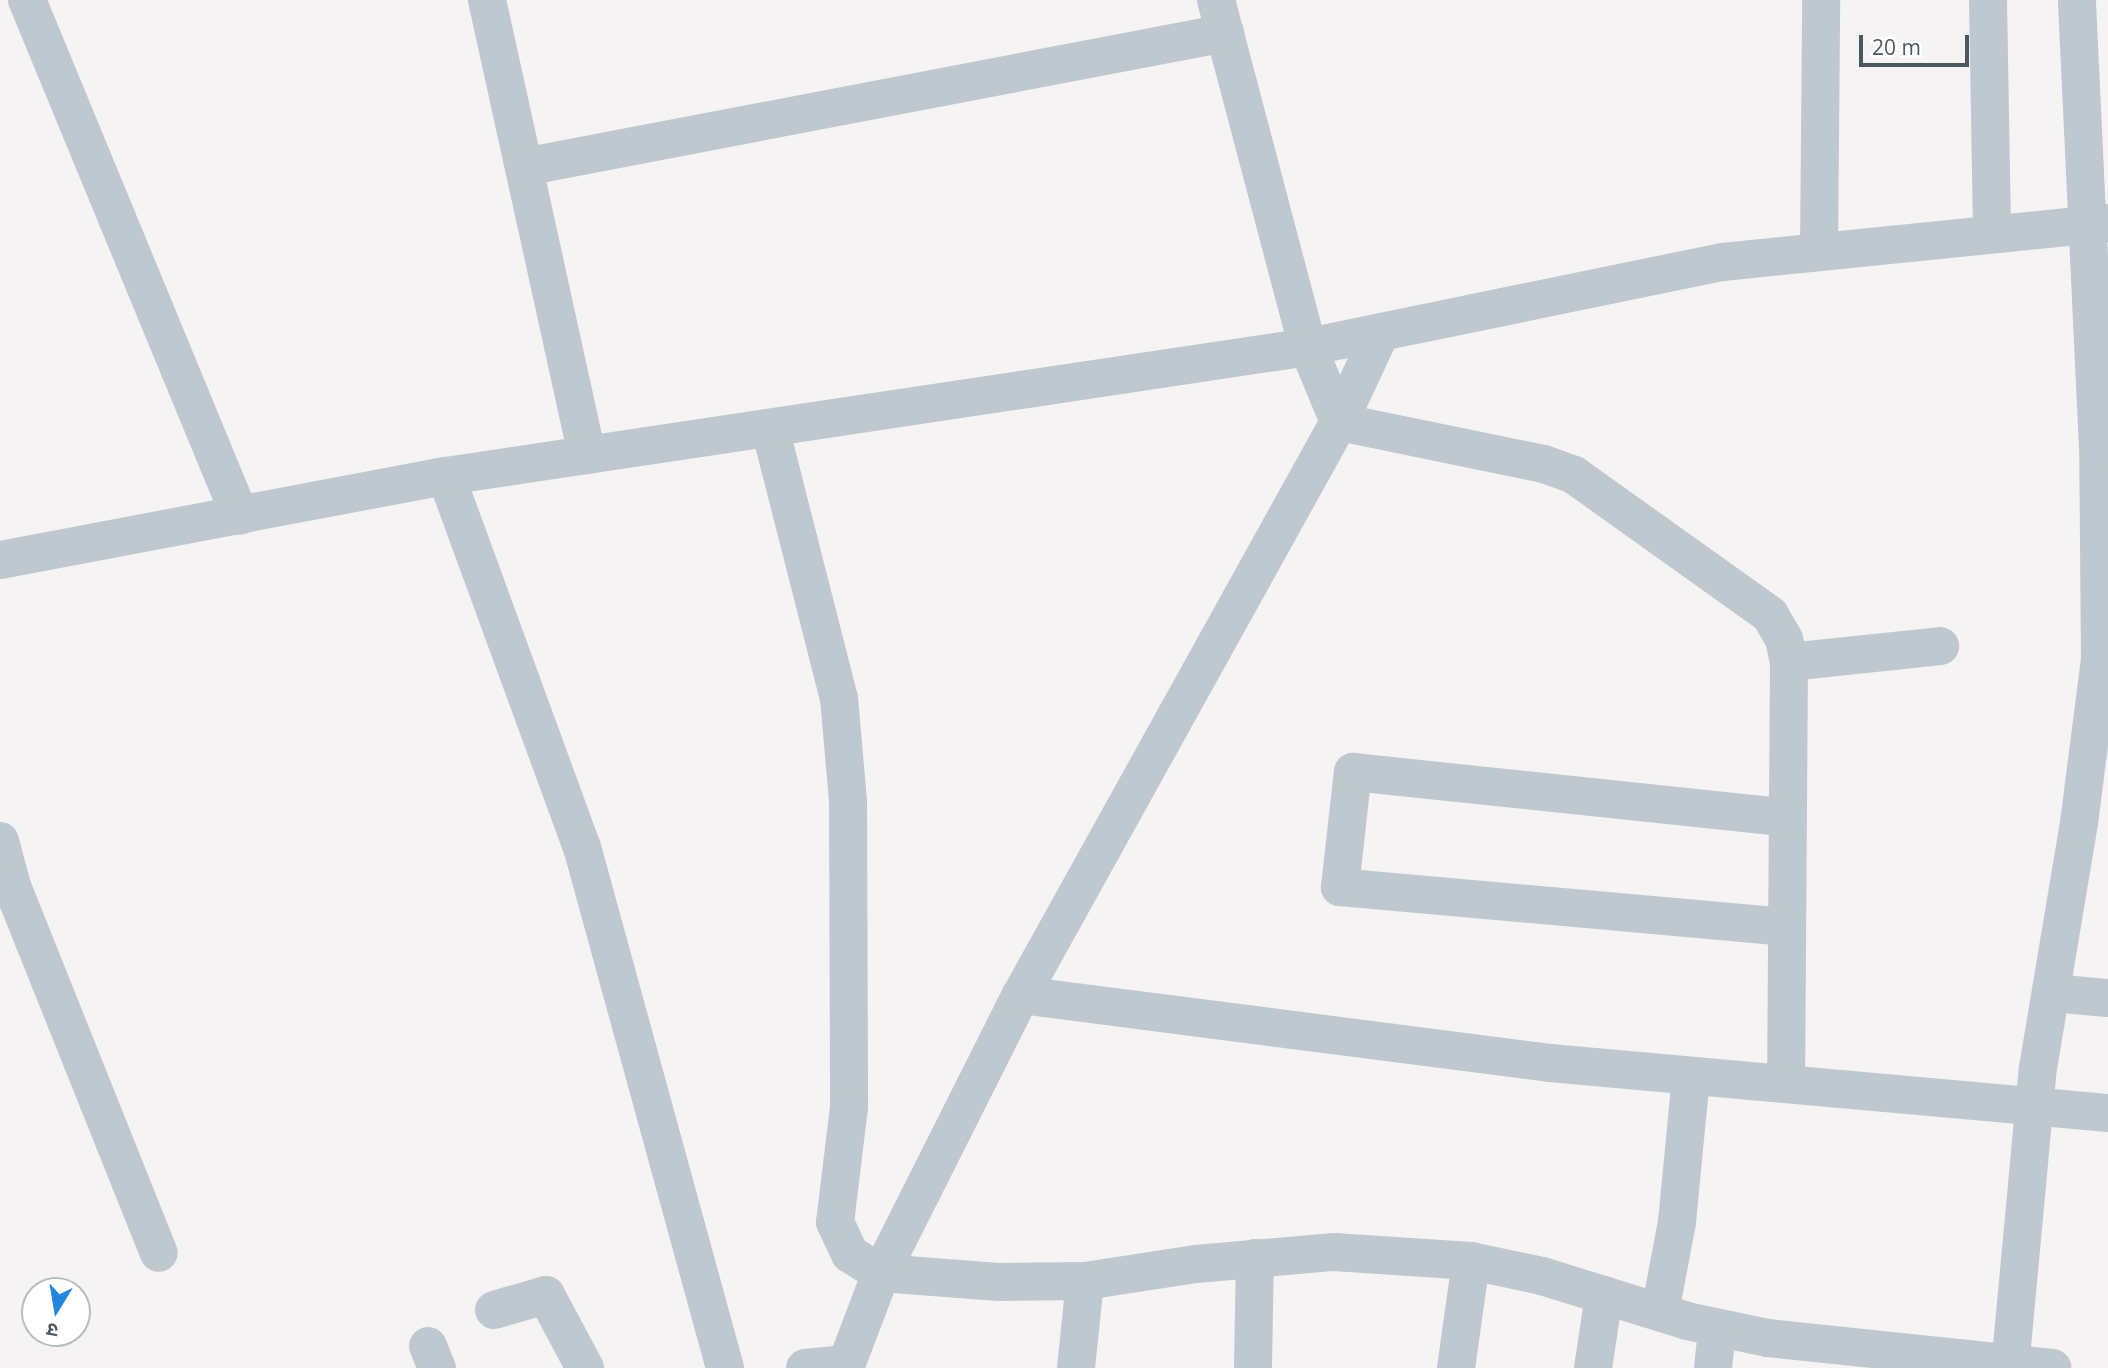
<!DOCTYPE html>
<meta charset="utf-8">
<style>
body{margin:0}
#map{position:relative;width:2108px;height:1368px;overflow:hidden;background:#f5f3f3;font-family:"Open Sans","Noto Sans Devanagari",sans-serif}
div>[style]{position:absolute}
.minor>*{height:38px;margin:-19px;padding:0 19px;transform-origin:19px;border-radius:19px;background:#bfc8ce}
span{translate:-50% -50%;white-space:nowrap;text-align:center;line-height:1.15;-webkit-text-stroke:5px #fff;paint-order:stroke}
.north{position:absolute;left:21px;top:1277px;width:70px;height:70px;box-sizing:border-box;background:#fff;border:2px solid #b7bcbf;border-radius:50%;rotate:191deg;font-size:19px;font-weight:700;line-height:28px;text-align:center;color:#4b5860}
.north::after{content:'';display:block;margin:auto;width:24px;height:32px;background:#2485de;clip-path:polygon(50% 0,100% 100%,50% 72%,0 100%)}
.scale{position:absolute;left:1859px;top:35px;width:110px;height:32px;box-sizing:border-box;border:4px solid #4b5860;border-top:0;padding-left:9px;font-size:21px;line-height:24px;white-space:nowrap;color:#4b5860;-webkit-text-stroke:5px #fff;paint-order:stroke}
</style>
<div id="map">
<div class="minor">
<div style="left:27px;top:0;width:558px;rotate:67.57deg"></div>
<div style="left:487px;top:0;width:466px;rotate:77.6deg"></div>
<div style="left:1216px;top:0;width:359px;rotate:75.2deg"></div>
<div style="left:1308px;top:347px;width:81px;rotate:67.5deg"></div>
<div style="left:1339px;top:422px;width:209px;rotate:11.6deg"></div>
<div style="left:1544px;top:464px;width:32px;rotate:20deg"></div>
<div style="left:1574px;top:475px;width:241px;rotate:35.5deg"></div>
<div style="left:1770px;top:615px;width:28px;rotate:60deg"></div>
<div style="left:1784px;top:639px;width:24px;rotate:78deg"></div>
<div style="left:1789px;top:662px;width:419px;rotate:90.4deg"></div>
<div style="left:1988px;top:0;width:234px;rotate:89deg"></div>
<div style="left:524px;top:167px;width:714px;rotate:-10.82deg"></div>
<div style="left:1819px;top:252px;width:252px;rotate:-89.5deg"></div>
<div style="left:770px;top:428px;width:279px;rotate:75.7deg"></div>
<div style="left:839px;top:698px;width:103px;rotate:85deg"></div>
<div style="left:848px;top:801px;width:306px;rotate:89.8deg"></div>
<div style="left:849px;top:1107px;width:116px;rotate:96.9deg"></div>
<div style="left:835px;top:1222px;width:35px;rotate:65deg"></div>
<div style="left:850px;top:1254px;width:36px;rotate:32deg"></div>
<div style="left:881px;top:1273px;width:118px;rotate:4.4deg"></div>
<div style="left:999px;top:1282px;width:86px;rotate:-0.7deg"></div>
<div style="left:1085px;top:1281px;width:112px;rotate:-8.7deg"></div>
<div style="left:1196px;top:1264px;width:139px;rotate:-5deg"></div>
<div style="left:1334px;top:1252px;width:137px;rotate:3.8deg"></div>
<div style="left:1471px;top:1261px;width:73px;rotate:11.9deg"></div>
<div style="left:1542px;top:1276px;width:152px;rotate:17.2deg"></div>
<div style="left:1687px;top:1321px;width:83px;rotate:11.9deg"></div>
<div style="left:1768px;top:1338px;width:286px;rotate:6deg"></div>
<div style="left:446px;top:476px;width:395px;rotate:69.9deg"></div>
<div style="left:582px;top:847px;width:540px;rotate:74.65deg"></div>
<div style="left:0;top:560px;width:454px;rotate:-10.7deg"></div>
<div style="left:446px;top:476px;width:872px;rotate:-8.51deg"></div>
<div style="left:1308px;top:347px;width:424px;rotate:-11.6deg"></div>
<div style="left:1723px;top:262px;width:387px;rotate:-5.8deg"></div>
<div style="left:1789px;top:662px;width:152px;rotate:-6deg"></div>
<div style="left:0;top:841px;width:47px;rotate:75.1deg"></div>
<div style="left:12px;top:886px;width:395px;rotate:68.2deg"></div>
<div style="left:1787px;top:927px;width:449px;rotate:-174.9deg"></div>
<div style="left:1340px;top:887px;width:116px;rotate:-83.6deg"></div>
<div style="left:1353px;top:772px;width:437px;rotate:6deg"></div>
<div style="left:2052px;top:993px;width:56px;rotate:5.1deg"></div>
<div style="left:1021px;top:995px;width:533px;rotate:7.32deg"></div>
<div style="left:1550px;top:1063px;width:560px;rotate:5.12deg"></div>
<div style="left:494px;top:1310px;width:54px;rotate:-16.1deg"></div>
<div style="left:546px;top:1295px;width:83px;rotate:61.9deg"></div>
<div style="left:1660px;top:1312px;width:92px;rotate:-79.3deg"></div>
<div style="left:1677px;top:1222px;width:146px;rotate:-84.5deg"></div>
<div style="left:428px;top:1346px;width:24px;rotate:68deg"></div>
<div style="left:805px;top:1368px;width:41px;rotate:-5.6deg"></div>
<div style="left:845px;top:1368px;width:102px;rotate:-69.2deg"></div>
<div style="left:881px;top:1273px;width:311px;rotate:-63.3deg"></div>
<div style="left:1021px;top:995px;width:655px;rotate:-60.97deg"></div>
<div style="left:1339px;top:422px;width:99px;rotate:-65deg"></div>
<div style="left:1076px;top:1368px;width:87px;rotate:-84.1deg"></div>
<div style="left:1253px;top:1368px;width:110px;rotate:-89deg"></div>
<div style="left:1456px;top:1368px;width:108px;rotate:-82deg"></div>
<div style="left:1593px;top:1368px;width:74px;rotate:-81.4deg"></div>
<div style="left:1713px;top:1368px;width:39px;rotate:-84deg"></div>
<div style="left:2010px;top:1368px;width:301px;rotate:-84.7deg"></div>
<div style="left:2038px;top:1068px;width:248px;rotate:-80.5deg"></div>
<div style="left:2079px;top:823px;width:166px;rotate:-82.7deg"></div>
<div style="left:2100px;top:658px;width:210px;rotate:-90.5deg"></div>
<div style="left:2098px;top:448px;width:448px;rotate:-92.7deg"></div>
</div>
<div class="north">उ</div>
<div class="scale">20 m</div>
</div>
